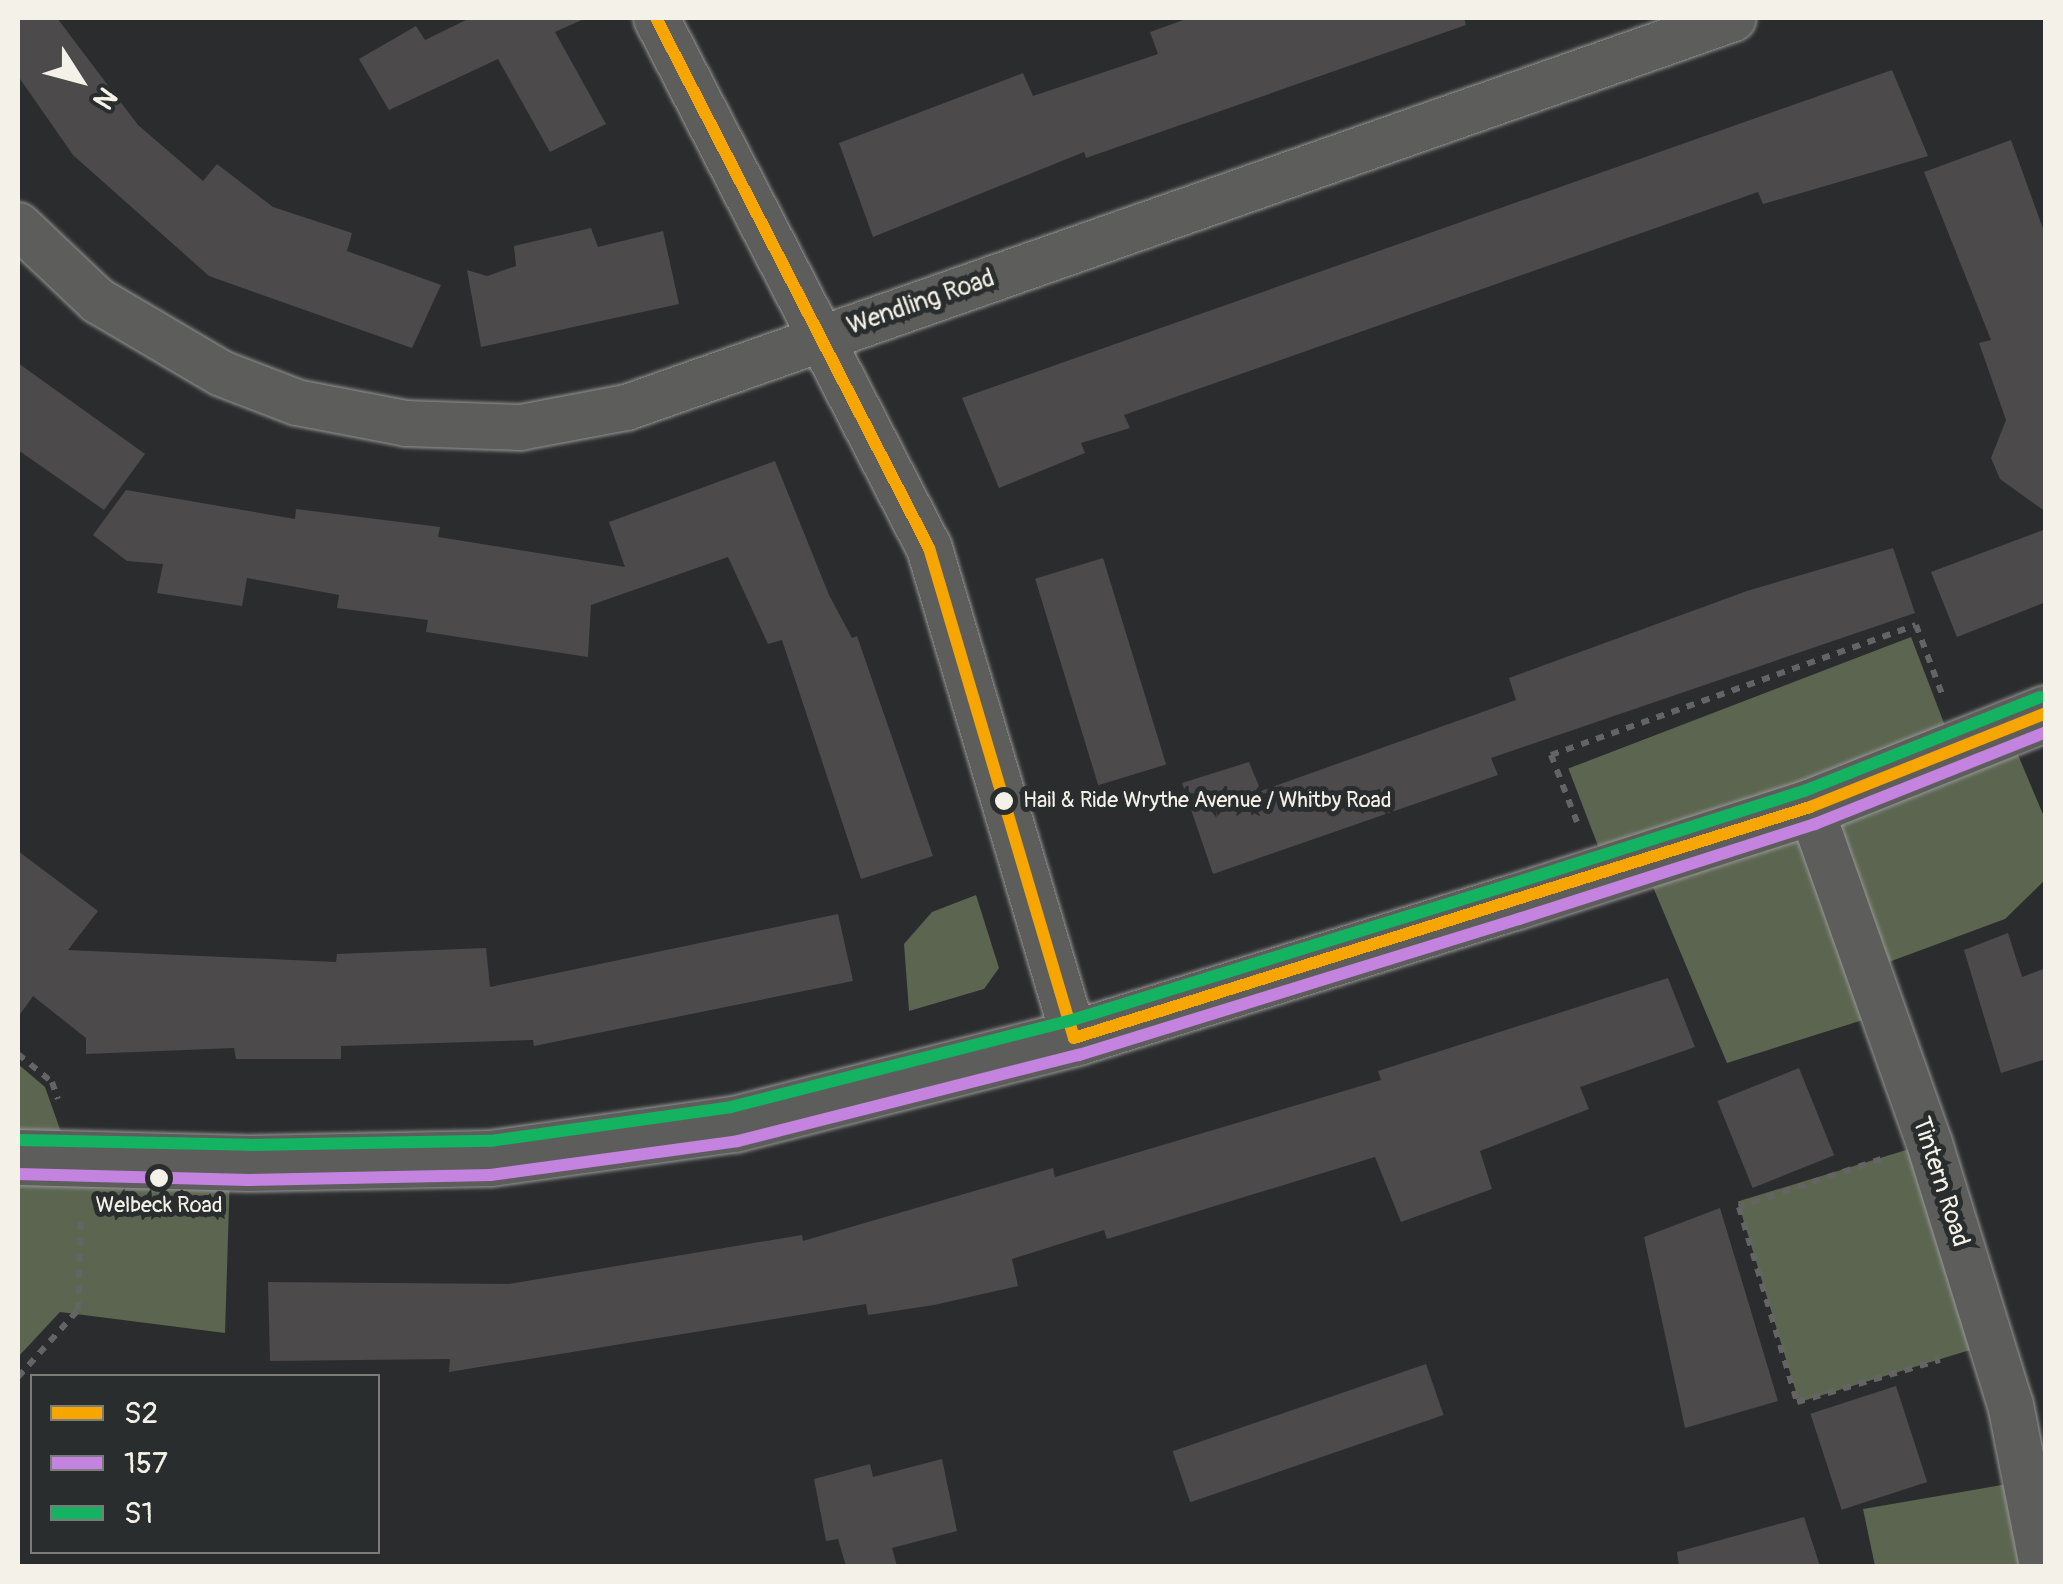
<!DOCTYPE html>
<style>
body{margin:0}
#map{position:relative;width:2063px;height:1584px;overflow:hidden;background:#2b2c2d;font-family:Pangolin,sans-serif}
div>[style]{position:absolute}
.green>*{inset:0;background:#5b654f;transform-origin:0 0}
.building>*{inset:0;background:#4d4a4c;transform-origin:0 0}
.path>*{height:6px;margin-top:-3px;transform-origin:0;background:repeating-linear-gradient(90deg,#646464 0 8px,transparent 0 16px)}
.roads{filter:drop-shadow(0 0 2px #979796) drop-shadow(0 0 2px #979796)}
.street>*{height:45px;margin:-22.5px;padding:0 22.5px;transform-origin:22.5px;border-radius:22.5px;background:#5d5d5c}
.secondary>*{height:55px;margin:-27.5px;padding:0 27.5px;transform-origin:27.5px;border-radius:27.5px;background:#5d5d5c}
.bus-1>*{height:12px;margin:-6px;padding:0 6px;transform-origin:6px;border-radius:6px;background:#f7a600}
.bus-2>*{height:12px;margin:-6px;padding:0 6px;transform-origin:6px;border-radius:6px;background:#c483df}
.bus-3>*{height:12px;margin:-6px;padding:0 6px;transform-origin:6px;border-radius:6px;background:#13b361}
.dots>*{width:28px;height:28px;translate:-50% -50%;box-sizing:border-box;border:5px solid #2a2d2e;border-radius:50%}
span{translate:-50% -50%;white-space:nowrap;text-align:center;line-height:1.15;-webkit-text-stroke:10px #2a2d2e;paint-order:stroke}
.bus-label{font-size:22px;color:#f4f1e8}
.left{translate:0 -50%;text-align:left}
.street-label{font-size:25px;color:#f4f1e8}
.frame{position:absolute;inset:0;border:20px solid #f4f1e8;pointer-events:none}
.legend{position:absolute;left:30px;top:1374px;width:350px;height:180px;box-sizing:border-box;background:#2a2d2e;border:2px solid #7b7b78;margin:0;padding:12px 18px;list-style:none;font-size:30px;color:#f4f1e8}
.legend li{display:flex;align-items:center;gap:20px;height:50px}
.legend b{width:50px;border:2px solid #7b7b78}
.north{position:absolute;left:30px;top:30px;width:100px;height:100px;-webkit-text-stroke:8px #2a2d2e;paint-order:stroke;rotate:126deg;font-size:28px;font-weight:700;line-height:40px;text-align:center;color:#f4f1e8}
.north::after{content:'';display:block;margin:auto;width:35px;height:45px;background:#f4f1e8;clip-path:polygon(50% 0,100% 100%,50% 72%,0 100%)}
</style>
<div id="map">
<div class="green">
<div style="left:1911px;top:637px;width:111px;height:367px;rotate:69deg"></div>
<div style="clip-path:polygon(2013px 743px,2045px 819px,2045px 880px,2005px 919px,1851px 976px,1866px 1019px,1727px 1063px,1648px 875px)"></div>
<div style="clip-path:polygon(976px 895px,999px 968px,984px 989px,909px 1011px,904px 944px,932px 912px)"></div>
<div style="clip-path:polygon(18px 1064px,45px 1087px,77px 1177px,230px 1173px,225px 1333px,60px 1312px,18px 1357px)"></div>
<div style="left:1929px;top:1143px;width:210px;height:200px;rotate:73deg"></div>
<div style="clip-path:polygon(2025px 1481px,2045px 1566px,1875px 1566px,1863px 1509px)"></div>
</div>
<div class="building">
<div style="clip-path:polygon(18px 18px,57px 18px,138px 125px,203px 181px,217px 164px,273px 207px,352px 233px,347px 251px,441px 285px,412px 348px,209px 276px,73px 155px,18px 76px)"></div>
<div style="clip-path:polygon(470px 18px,586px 18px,555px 32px,606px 124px,550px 152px,498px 59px,389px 110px,359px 59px,416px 26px,425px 40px)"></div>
<div style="clip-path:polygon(1189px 18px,1464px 18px,1466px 25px,1086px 158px,1084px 152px,873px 237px,839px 143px,1023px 73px,1033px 96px,1158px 54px,1150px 32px)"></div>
<div style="clip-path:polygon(1892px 70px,1928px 156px,1763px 204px,1758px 192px,1124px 415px,1130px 428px,1081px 443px,1085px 453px,999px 488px,962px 398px)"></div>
<div style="clip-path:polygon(2011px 140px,2046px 237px,2046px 512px,2000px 479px,1991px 458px,2006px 420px,1979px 343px,1991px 340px,1924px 172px)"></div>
<div style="clip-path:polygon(591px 228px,598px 247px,663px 231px,679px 304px,481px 347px,467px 270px,487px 276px,516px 266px,514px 246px)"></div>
<div style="clip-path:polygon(18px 363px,145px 454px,104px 510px,18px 450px)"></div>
<div style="clip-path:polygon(775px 461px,829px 595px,852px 638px,857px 636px,933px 856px,861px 879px,782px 640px,768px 644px,728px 557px,591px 605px,588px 657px,426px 632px,428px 620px,337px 608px,339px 595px,247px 578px,242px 606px,157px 593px,163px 564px,127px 561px,93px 535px,126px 490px,295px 519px,296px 509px,440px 527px,438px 537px,625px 567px,609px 522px)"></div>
<div style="clip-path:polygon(2046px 529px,2046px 602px,1957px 637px,1931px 572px)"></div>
<div style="clip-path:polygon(1893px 548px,1915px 613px,1491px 758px,1498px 775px,1213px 874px,1182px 783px,1249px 762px,1261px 791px,1516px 700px,1509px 678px,1747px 591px)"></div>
<div style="left:1103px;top:558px;width:216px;height:71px;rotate:73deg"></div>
<div style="clip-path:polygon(18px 851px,98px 911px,68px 950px,336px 962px,337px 954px,486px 948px,490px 987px,838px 914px,853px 981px,534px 1046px,533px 1040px,341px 1046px,341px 1059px,236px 1059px,234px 1048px,86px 1054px,86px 1038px,33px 996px,18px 1017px)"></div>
<div style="clip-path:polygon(2008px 933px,2022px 977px,2046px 968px,2046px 1059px,2001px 1073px,1964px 950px)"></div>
<div style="clip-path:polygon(1668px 978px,1695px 1047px,1580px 1087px,1589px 1109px,1480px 1151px,1492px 1189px,1401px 1222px,1375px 1157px,1107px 1239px,1104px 1230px,1012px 1259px,1018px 1286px,934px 1305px,868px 1315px,866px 1304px,449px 1372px,450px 1359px,270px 1361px,268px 1282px,509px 1284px,802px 1235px,803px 1241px,1053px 1168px,1055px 1177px,1381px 1080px,1378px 1071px)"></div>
<div style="left:1799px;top:1068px;width:94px;height:88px;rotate:68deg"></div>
<div style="clip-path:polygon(1720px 1208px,1778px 1401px,1685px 1428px,1644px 1237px)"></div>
<div style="left:1426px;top:1364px;width:54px;height:268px;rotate:71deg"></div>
<div style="left:1896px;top:1386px;width:101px;height:90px;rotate:72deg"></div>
<div style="clip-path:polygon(942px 1459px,957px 1531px,892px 1548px,897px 1566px,846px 1566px,838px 1539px,826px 1541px,814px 1479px,870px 1464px,873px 1477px)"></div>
<div style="clip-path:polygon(1804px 1517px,1820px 1566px,1679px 1566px,1677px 1552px)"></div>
</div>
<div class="path">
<div style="left:1577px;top:822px;width:72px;rotate:-111.2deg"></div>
<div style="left:1551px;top:755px;width:387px;rotate:-19.6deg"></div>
<div style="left:1916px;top:625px;width:74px;rotate:69.4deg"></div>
<div style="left:18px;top:1054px;width:44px;rotate:39.5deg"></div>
<div style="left:52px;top:1082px;width:18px;rotate:71deg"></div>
<div style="left:1881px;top:1159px;width:150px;rotate:161.3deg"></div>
<div style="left:1739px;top:1207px;width:203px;rotate:73.4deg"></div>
<div style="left:1797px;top:1402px;width:149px;rotate:-16.4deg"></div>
<div style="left:18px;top:1377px;width:90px;rotate:-48.2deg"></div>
<div style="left:78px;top:1310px;width:94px;rotate:-88.2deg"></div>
</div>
<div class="roads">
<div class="street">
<div style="left:656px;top:18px;width:596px;rotate:62.75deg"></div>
<div style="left:929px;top:548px;width:511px;rotate:73.52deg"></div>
<div style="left:18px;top:225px;width:109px;rotate:43.5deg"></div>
<div style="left:97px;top:300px;width:144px;rotate:30.5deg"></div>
<div style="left:221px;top:373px;width:80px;rotate:21.1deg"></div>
<div style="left:296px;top:402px;width:112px;rotate:10.8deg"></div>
<div style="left:406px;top:423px;width:114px;rotate:2deg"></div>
<div style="left:520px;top:427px;width:108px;rotate:-10.7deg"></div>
<div style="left:626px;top:407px;width:1173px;rotate:-19.36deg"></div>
<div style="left:1810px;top:807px;width:356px;rotate:70.5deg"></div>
<div style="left:1929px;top:1143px;width:273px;rotate:72.8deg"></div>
<div style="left:2010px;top:1404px;width:165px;rotate:78.8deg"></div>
</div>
<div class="secondary">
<div style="left:18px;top:1157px;width:231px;rotate:1.5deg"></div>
<div style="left:249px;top:1163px;width:242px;rotate:-1.2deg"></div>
<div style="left:491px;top:1158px;width:245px;rotate:-8deg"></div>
<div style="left:734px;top:1124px;width:351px;rotate:-14.2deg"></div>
<div style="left:1074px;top:1038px;width:461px;rotate:-17.2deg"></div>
<div style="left:1514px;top:902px;width:311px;rotate:-17.8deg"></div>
<div style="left:1810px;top:807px;width:254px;rotate:-21.7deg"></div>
</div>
</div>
<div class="bus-1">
<div style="left:656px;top:18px;width:596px;rotate:62.75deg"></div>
<div style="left:929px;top:548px;width:511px;rotate:73.52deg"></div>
<div style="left:1074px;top:1038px;width:771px;rotate:-17.42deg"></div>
<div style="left:1810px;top:807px;width:254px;rotate:-21.7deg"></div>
</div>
<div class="bus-2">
<div style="left:18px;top:1174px;width:231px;rotate:1.5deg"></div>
<div style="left:249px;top:1180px;width:242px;rotate:-1.2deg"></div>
<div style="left:491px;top:1175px;width:249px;rotate:-7.8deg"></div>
<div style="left:738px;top:1141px;width:352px;rotate:-14.2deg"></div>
<div style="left:1079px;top:1055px;width:461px;rotate:-17.2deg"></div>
<div style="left:1519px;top:919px;width:311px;rotate:-17.8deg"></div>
<div style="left:1815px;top:824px;width:249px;rotate:-21.7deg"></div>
</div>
<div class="bus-3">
<div style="left:18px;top:1140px;width:231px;rotate:1.2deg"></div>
<div style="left:249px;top:1145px;width:241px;rotate:-1deg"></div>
<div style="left:490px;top:1141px;width:243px;rotate:-8deg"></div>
<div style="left:731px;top:1107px;width:349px;rotate:-14.3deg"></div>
<div style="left:1069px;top:1021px;width:461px;rotate:-17.2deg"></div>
<div style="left:1509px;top:885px;width:310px;rotate:-17.7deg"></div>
<div style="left:1804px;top:791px;width:254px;rotate:-21.7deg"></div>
</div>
<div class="dots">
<div style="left:1004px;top:801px;background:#f4f1e8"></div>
<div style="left:159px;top:1178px;background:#f4f1e8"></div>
</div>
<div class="bus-label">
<span class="left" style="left:1023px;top:801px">Hail &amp; Ride Wrythe Avenue / Whitby Road</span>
<span style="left:159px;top:1206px">Welbeck Road</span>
</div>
<div class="street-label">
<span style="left:921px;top:303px;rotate:-19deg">Wendling Road</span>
<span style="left:1940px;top:1182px;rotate:72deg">Tintern Road</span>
</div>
<div class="frame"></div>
<ul class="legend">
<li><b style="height:12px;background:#f7a600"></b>S2</li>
<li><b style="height:12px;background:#c483df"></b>157</li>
<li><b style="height:12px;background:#13b361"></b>S1</li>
</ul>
<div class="north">N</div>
</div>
